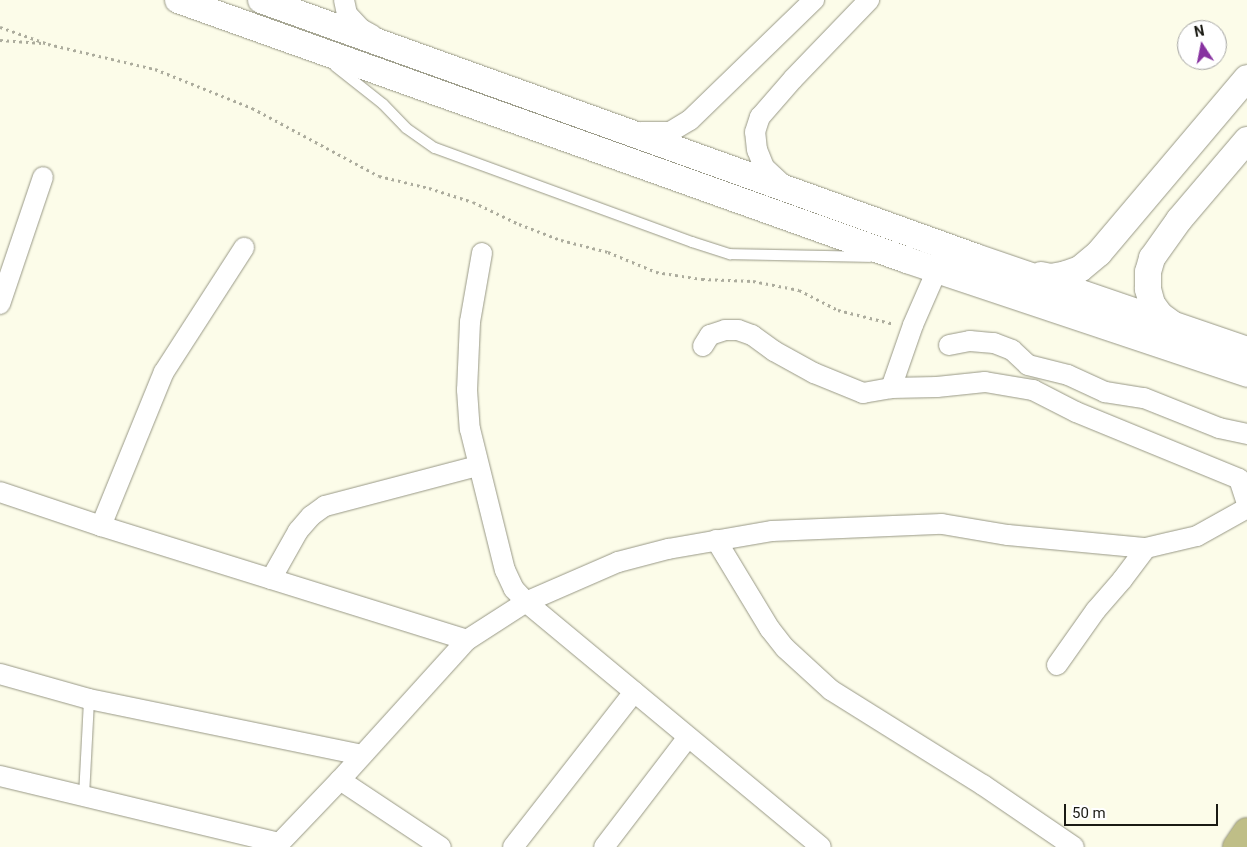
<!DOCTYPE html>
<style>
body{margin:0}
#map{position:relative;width:1247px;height:847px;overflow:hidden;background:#fcfce9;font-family:Roboto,sans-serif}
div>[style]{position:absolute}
.path>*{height:3px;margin-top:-1.5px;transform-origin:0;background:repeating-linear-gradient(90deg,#acac9d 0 2.5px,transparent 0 6.5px)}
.roads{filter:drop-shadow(0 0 1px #989886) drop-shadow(0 0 1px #989886)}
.service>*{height:10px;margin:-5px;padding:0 5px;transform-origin:5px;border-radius:5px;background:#fff}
.minor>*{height:20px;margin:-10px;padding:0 10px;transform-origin:10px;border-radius:10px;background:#fff}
.tertiary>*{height:26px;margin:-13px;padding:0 13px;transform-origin:13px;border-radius:13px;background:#fff}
.trunk>*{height:28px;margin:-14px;padding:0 14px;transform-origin:14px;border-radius:14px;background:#bfbe87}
span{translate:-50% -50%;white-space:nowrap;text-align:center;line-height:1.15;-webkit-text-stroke:5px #fff;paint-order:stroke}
.north{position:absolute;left:1177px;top:20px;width:50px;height:50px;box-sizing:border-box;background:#fff;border:1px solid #a4a4a1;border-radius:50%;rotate:349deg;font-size:14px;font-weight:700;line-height:20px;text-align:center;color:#1b1b14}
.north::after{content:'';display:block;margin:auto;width:18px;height:22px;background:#8732a0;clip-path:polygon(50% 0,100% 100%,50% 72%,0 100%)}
.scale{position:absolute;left:1064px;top:804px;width:154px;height:22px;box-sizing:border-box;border:2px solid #1b1b14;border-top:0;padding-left:6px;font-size:15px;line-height:18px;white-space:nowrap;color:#1b1b14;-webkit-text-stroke:4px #fff;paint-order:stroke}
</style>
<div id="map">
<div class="path">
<div style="left:0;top:27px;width:51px;rotate:19.5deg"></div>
<div style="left:48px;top:44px;width:110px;rotate:13.2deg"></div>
<div style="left:155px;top:69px;width:105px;rotate:21.9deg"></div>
<div style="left:252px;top:108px;width:144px;rotate:28.2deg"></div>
<div style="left:379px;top:176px;width:51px;rotate:13.5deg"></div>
<div style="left:429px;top:188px;width:46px;rotate:17.7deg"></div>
<div style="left:473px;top:202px;width:51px;rotate:25.6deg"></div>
<div style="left:519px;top:224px;width:45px;rotate:20.9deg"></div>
<div style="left:561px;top:240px;width:49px;rotate:14.3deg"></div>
<div style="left:608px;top:252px;width:52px;rotate:22.6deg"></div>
<div style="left:656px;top:272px;width:47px;rotate:8.7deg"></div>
<div style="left:702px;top:279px;width:51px;rotate:2.2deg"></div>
<div style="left:753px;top:281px;width:47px;rotate:11.1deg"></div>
<div style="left:799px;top:290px;width:44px;rotate:27.1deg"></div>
<div style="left:838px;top:310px;width:58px;rotate:14deg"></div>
<div style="left:0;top:40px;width:42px;rotate:4.1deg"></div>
</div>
<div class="roads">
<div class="service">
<div style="left:335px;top:66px;width:61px;rotate:38.4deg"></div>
<div style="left:383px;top:104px;width:33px;rotate:46deg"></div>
<div style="left:406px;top:128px;width:35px;rotate:35deg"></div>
<div style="left:435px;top:148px;width:274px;rotate:20.1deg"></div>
<div style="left:692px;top:242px;width:40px;rotate:18deg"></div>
<div style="left:730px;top:254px;width:140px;rotate:1.2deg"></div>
<div style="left:84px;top:796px;width:97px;rotate:-87deg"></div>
</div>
<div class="minor">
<div style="left:344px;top:0;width:14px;rotate:78deg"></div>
<div style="left:347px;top:14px;width:21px;rotate:47deg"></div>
<div style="left:361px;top:29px;width:13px;rotate:29deg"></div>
<div style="left:641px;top:132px;width:29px"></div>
<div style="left:670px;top:132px;width:23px;rotate:-31deg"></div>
<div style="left:690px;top:120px;width:173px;rotate:-44.1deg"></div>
<div style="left:782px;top:184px;width:25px;rotate:-137deg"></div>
<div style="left:764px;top:167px;width:18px;rotate:-112deg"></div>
<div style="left:757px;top:150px;width:18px;rotate:-96deg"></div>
<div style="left:755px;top:132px;width:16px;rotate:-72deg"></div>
<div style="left:760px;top:117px;width:50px;rotate:-49deg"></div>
<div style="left:793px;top:79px;width:110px;rotate:-46.1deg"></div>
<div style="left:482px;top:253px;width:70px;rotate:99.9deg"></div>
<div style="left:470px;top:322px;width:68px;rotate:92.5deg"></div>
<div style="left:467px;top:390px;width:39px;rotate:86deg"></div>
<div style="left:470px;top:429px;width:145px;rotate:76.1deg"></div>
<div style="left:505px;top:570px;width:21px;rotate:65deg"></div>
<div style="left:514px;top:589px;width:18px;rotate:47deg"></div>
<div style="left:526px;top:602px;width:383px;rotate:39.7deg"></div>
<div style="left:937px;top:270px;width:60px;rotate:113.6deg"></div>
<div style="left:913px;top:325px;width:67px;rotate:109.2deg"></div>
<div style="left:891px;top:388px;width:46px;rotate:-1.2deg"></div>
<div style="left:937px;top:387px;width:48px;rotate:-5.9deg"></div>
<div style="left:985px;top:382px;width:49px;rotate:9.5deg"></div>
<div style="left:1033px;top:390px;width:48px;rotate:27.1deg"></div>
<div style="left:1076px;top:412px;width:176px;rotate:22.3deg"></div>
<div style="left:1239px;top:479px;width:25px;rotate:72deg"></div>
<div style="left:0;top:304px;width:134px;rotate:-71.3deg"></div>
<div style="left:949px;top:345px;width:21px;rotate:-11deg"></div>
<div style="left:970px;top:341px;width:24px;rotate:5deg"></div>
<div style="left:994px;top:343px;width:19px;rotate:21deg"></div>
<div style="left:1012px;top:350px;width:22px;rotate:43deg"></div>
<div style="left:1028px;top:365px;width:41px;rotate:14deg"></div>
<div style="left:1068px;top:375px;width:41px;rotate:24.7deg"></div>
<div style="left:1105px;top:392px;width:39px;rotate:9deg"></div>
<div style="left:1144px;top:398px;width:81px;rotate:21.8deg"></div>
<div style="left:1219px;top:428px;width:29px;rotate:12deg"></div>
<div style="left:703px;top:346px;width:13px;rotate:-58deg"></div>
<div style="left:710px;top:335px;width:16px;rotate:-18deg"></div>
<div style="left:725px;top:330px;width:13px"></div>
<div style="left:738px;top:330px;width:15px;rotate:20deg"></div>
<div style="left:752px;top:335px;width:27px;rotate:36deg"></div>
<div style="left:774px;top:351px;width:46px;rotate:28.8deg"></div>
<div style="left:814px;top:373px;width:53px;rotate:22.2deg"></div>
<div style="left:863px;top:393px;width:28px;rotate:-10deg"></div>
<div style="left:0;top:492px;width:107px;rotate:18.6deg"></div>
<div style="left:101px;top:526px;width:383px;rotate:17.3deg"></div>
<div style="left:101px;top:526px;width:166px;rotate:-67.8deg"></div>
<div style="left:164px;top:372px;width:148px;rotate:-57.2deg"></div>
<div style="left:716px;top:540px;width:104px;rotate:58.8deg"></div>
<div style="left:770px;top:629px;width:24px;rotate:52deg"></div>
<div style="left:785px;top:648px;width:62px;rotate:42.4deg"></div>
<div style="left:831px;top:690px;width:179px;rotate:32deg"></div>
<div style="left:983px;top:785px;width:110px;rotate:34.3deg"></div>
<div style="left:271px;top:579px;width:55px;rotate:-60.6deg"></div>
<div style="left:298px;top:531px;width:20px;rotate:-49deg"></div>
<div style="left:311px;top:516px;width:17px;rotate:-36deg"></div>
<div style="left:325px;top:506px;width:158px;rotate:-14.7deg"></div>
<div style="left:1057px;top:665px;width:67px;rotate:-54.7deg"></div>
<div style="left:1096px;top:610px;width:40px;rotate:-49deg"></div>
<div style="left:1122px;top:580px;width:40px;rotate:-53deg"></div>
<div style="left:0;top:674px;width:92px;rotate:15.7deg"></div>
<div style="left:89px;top:699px;width:278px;rotate:11.6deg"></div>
<div style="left:0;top:776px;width:288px;rotate:13.5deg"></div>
<div style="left:340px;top:780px;width:121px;rotate:33.6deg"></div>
<div style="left:276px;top:847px;width:93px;rotate:-46.3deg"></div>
<div style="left:340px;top:780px;width:189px;rotate:-47.8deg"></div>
<div style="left:467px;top:640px;width:70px;rotate:-32.8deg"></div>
<div style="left:526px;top:602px;width:100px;rotate:-23.5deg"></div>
<div style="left:618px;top:562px;width:52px;rotate:-14.6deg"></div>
<div style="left:668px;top:549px;width:106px;rotate:-9.8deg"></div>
<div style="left:772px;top:531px;width:170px;rotate:-2.4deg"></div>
<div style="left:942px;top:524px;width:67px;rotate:9.5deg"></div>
<div style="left:1008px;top:535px;width:139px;rotate:5.4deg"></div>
<div style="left:1146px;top:548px;width:52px;rotate:-13.2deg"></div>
<div style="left:1197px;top:536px;width:57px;rotate:-29.2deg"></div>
<div style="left:513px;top:847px;width:197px;rotate:-52deg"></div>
<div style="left:604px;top:847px;width:138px;rotate:-52.6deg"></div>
</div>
<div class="tertiary">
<div style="left:178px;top:0;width:774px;rotate:19.63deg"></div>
<div style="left:907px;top:260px;width:359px;rotate:18.5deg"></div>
<div style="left:261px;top:0;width:760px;rotate:19.77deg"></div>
<div style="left:976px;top:257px;width:287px;rotate:18.9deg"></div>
<div style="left:1041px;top:275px;width:10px;rotate:11deg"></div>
<div style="left:1051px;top:277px;width:15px;rotate:-11deg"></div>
<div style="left:1066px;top:274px;width:15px;rotate:-20deg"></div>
<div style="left:1080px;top:269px;width:25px;rotate:-40deg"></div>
<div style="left:1099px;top:253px;width:229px;rotate:-49.8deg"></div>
<div style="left:1171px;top:323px;width:14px;rotate:-144deg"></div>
<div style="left:1160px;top:315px;width:14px;rotate:-126deg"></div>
<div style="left:1152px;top:304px;width:16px;rotate:-105deg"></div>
<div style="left:1148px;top:289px;width:17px;rotate:-90deg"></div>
<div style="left:1148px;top:272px;width:15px;rotate:-74deg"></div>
<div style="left:1152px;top:258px;width:47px;rotate:-54.6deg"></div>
<div style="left:1179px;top:220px;width:105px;rotate:-49.6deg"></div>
</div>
<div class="trunk">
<div style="left:1237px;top:847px;width:18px;rotate:-56deg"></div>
</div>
</div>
<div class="north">N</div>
<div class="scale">50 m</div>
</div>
